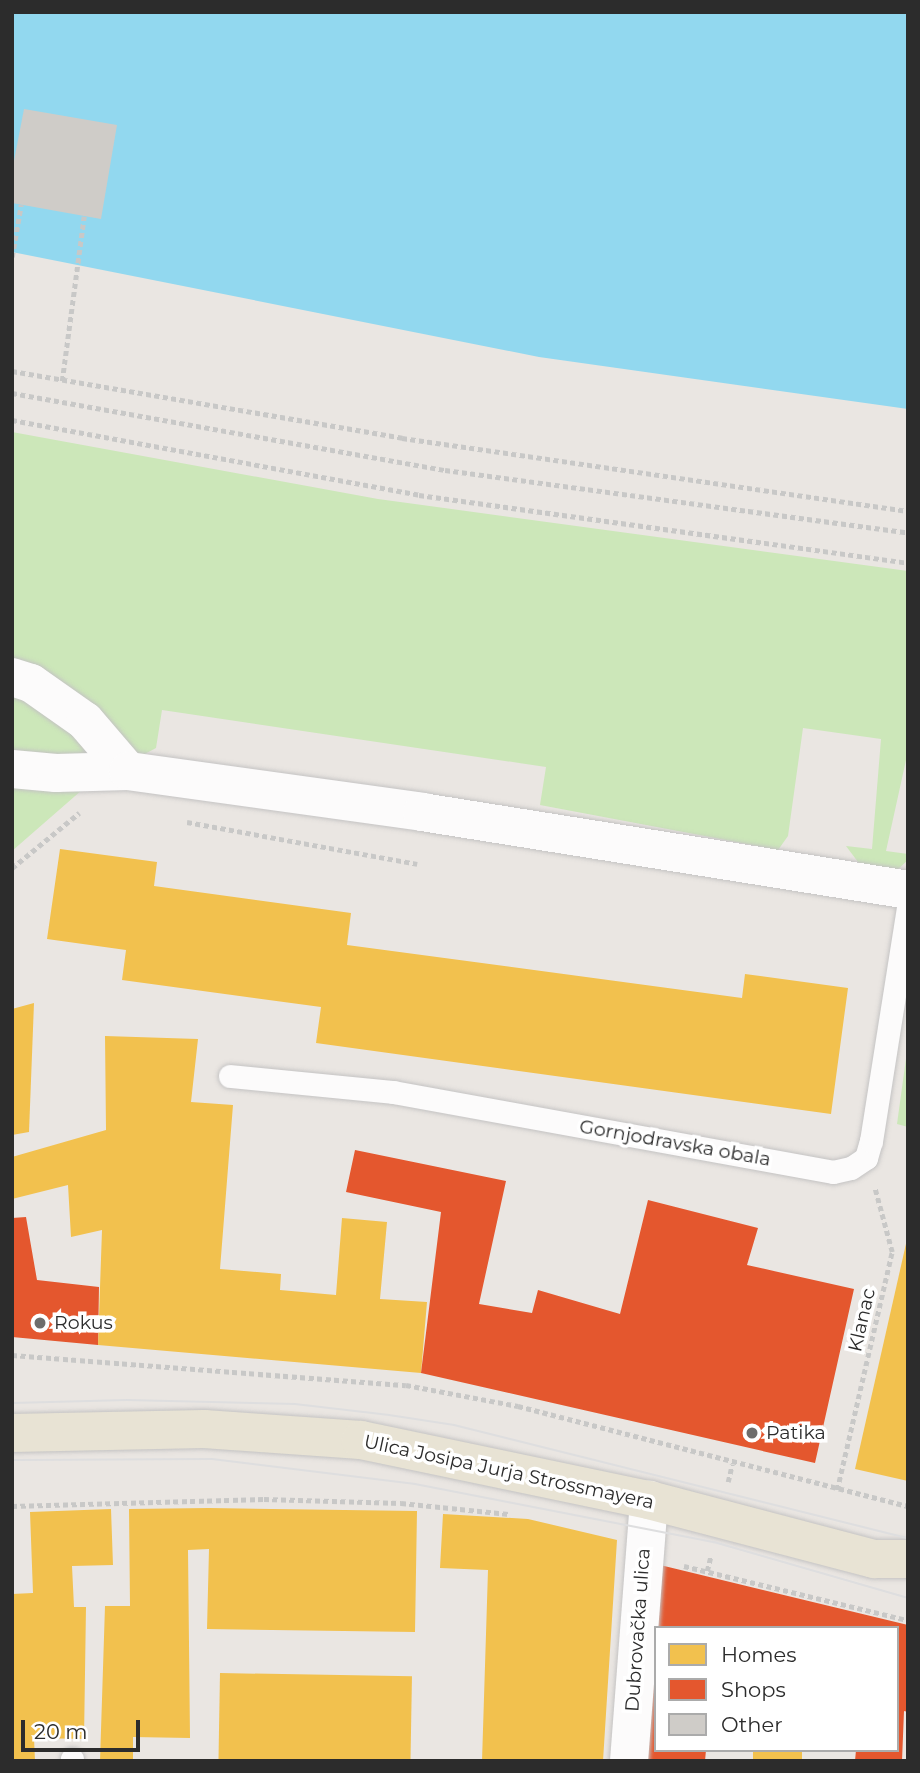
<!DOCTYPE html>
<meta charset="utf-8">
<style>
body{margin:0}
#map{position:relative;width:920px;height:1773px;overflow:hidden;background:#eae6e2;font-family:Montserrat,sans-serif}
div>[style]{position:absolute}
.green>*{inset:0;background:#cce7b9}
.water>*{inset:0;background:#92d8ef}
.homes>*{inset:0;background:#f2c14e;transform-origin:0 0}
.shops>*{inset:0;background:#e4572e}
.building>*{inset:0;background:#cfccc8}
.path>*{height:4.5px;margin-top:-2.25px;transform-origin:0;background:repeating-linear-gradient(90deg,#c8c8c7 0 5px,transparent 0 8.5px)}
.roads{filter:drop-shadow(0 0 2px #c4c3c3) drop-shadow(0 0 2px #c4c3c3)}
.service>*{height:23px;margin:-11.5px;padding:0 11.5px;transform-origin:11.5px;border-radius:11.5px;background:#fcfbfb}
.minor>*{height:38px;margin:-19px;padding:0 19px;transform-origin:19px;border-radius:19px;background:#fcfbfb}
.primary>*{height:38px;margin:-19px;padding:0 19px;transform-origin:19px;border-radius:19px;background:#e8e3d4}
.tram>*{height:2px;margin:-1px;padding:0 1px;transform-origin:1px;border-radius:1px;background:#dededf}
.dots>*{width:19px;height:19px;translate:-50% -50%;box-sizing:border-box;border:4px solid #fff;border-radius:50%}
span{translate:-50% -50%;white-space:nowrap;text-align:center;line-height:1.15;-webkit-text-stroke:7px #fff;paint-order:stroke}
.street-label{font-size:19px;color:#2c2c2c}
.poi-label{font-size:19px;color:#2c2c2c}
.left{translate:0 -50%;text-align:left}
.frame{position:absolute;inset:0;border:14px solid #2c2c2c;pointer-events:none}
.legend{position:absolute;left:654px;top:1626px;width:245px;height:126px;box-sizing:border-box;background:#fff;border:2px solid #ababab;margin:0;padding:9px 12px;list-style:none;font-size:21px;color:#2c2c2c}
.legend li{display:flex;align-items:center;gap:14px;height:35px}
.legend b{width:35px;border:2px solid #ababab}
.scale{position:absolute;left:21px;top:1720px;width:119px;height:32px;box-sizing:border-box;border:4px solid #2c2c2c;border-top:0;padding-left:9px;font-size:21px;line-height:24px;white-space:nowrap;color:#2c2c2c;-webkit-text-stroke:5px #fff;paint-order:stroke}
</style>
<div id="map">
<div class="green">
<div style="clip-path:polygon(12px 432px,378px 499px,908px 571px,908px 751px,886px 851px,908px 854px,908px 860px,897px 870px,875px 872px,858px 862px,846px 846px,872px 849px,881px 739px,803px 728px,788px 836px,778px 850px,540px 805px,546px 767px,162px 710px,156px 748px,90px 783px,12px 851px)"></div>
<div style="clip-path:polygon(908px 1044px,908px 1127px,897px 1124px)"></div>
</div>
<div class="water">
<div style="clip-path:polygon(12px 12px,908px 12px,908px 409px,539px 357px,12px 252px)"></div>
</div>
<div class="homes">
<div style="clip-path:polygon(60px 849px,157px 862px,154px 886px,351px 913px,347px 945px,742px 998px,745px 974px,848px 988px,831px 1114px,316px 1043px,321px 1007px,122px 980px,126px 950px,47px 939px)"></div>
<div style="clip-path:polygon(34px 1003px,29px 1132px,12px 1135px,12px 1009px)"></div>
<div style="clip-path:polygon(105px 1036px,198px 1039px,191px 1102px,233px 1105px,220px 1269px,281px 1274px,280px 1290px,336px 1295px,342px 1218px,387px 1222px,380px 1299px,427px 1302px,421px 1373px,98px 1345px,102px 1230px,71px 1237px,68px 1185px,12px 1199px,12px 1157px,106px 1130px)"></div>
<div style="clip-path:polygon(908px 1235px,908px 1481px,855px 1469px)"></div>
<div style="clip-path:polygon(209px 1508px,417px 1511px,415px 1632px,207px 1629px,209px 1549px,188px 1550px,190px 1738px,133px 1737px,133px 1761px,100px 1761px,105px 1606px,130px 1606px,129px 1509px)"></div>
<div style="clip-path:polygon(111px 1509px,113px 1565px,72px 1566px,74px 1607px,86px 1607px,84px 1739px,34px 1738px,35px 1761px,12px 1761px,12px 1594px,33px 1593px,30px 1512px)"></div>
<div style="clip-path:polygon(443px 1514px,528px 1519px,617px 1540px,603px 1761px,482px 1761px,488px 1570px,440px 1568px)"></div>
<div style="left:220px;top:1673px;width:192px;height:88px;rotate:1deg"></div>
<div style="left:753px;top:1750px;width:49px;height:11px"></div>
</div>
<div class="shops">
<div style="clip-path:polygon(355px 1150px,506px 1181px,479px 1304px,532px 1313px,538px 1290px,620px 1314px,648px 1200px,758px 1228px,747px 1265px,854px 1289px,815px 1463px,421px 1373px,441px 1212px,346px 1192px)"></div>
<div style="clip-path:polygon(26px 1217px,37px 1280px,99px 1287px,98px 1345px,12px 1337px,12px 1218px)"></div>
<div style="clip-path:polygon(656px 1564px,908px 1625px,908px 1712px,904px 1711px,902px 1761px,855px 1761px,856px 1750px,897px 1750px,897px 1628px,656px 1628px,656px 1750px,706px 1750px,705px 1761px,643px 1761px)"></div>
</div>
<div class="building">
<div style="clip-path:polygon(24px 109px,117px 125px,101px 219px,12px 203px,12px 171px)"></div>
</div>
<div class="path">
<div style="left:12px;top:257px;width:53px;rotate:-80.2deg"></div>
<div style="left:12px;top:371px;width:396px;rotate:9.7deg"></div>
<div style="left:402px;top:438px;width:511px;rotate:8.21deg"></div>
<div style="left:62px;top:381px;width:166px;rotate:-82.4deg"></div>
<div style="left:12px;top:393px;width:440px;rotate:10.1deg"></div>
<div style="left:445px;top:470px;width:467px;rotate:7.7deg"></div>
<div style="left:12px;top:420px;width:414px;rotate:10.4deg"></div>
<div style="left:419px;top:495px;width:494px;rotate:7.9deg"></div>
<div style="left:187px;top:822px;width:234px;rotate:10.3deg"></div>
<div style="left:12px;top:868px;width:87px;rotate:-39.4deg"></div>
<div style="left:12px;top:1355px;width:395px;rotate:4.4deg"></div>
<div style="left:406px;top:1385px;width:114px;rotate:10.6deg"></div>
<div style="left:518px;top:1406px;width:403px;rotate:14.4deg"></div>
<div style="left:728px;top:1482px;width:18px;rotate:-77deg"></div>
<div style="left:837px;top:1490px;width:244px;rotate:-77deg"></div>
<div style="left:892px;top:1252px;width:65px;rotate:-105.1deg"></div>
<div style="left:12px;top:1506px;width:252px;rotate:-1.6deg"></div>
<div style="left:264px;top:1499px;width:137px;rotate:1.7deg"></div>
<div style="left:401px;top:1503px;width:108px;rotate:5.9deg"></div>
<div style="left:684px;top:1566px;width:230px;rotate:13.6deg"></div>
<div style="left:707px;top:1571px;width:16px;rotate:-76deg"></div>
</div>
<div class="roads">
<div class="service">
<div style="left:230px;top:1076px;width:164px;rotate:5.6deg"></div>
<div style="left:393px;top:1092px;width:447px;rotate:10.3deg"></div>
<div style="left:833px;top:1172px;width:18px;rotate:-13deg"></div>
<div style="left:851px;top:1168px;width:18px;rotate:-34deg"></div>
<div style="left:866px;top:1158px;width:18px;rotate:-74deg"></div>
<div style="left:871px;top:1141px;width:237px;rotate:-81deg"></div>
<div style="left:72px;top:1759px;width:2px;rotate:90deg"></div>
</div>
<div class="minor">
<div style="left:12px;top:677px;width:20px;rotate:18deg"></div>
<div style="left:31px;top:683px;width:66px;rotate:35.1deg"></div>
<div style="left:85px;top:721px;width:66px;rotate:49.3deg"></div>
<div style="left:12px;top:769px;width:44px;rotate:5.2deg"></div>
<div style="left:56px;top:773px;width:72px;rotate:-1.6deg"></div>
<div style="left:128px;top:771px;width:297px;rotate:7.9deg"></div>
<div style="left:422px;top:812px;width:492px;rotate:9.1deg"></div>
<div style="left:629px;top:1761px;width:262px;rotate:-85.6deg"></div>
</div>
<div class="primary">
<div style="left:12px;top:1433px;width:192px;rotate:-1.2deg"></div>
<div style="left:204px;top:1429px;width:157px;rotate:4deg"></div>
<div style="left:361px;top:1440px;width:294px;rotate:11.8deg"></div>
<div style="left:649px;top:1500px;width:233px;rotate:14.7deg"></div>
<div style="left:874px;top:1559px;width:34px"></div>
</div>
</div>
<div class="tram">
<div style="left:12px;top:1403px;width:115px;rotate:-1.5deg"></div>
<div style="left:127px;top:1400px;width:168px;rotate:1.4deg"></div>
<div style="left:295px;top:1404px;width:95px;rotate:6.7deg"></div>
<div style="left:389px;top:1415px;width:66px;rotate:8.7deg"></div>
<div style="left:454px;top:1425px;width:468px;rotate:14deg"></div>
<div style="left:12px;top:1460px;width:200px;rotate:-0.3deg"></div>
<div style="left:212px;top:1459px;width:205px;rotate:7deg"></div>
<div style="left:415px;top:1484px;width:305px;rotate:11deg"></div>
<div style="left:714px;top:1542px;width:202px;rotate:16.1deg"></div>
</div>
<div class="dots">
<div style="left:40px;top:1323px;background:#6e6d6c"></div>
<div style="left:752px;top:1433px;background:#6e6d6c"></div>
</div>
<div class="street-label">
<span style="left:675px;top:1143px;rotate:10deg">Gornjodravska obala</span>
<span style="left:862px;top:1320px;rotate:-77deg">Klanac</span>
<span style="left:509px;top:1472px;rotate:12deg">Ulica Josipa Jurja Strossmayera</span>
<span style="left:638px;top:1630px;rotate:-86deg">Dubrovačka ulica</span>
</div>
<div class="poi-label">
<span class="left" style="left:54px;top:1323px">Rokus</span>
<span class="left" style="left:766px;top:1433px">Patika</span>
</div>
<div class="frame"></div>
<ul class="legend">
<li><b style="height:19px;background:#f2c14e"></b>Homes</li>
<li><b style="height:19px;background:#e4572e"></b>Shops</li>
<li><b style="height:19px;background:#cfccc8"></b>Other</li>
</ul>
<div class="scale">20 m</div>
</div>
